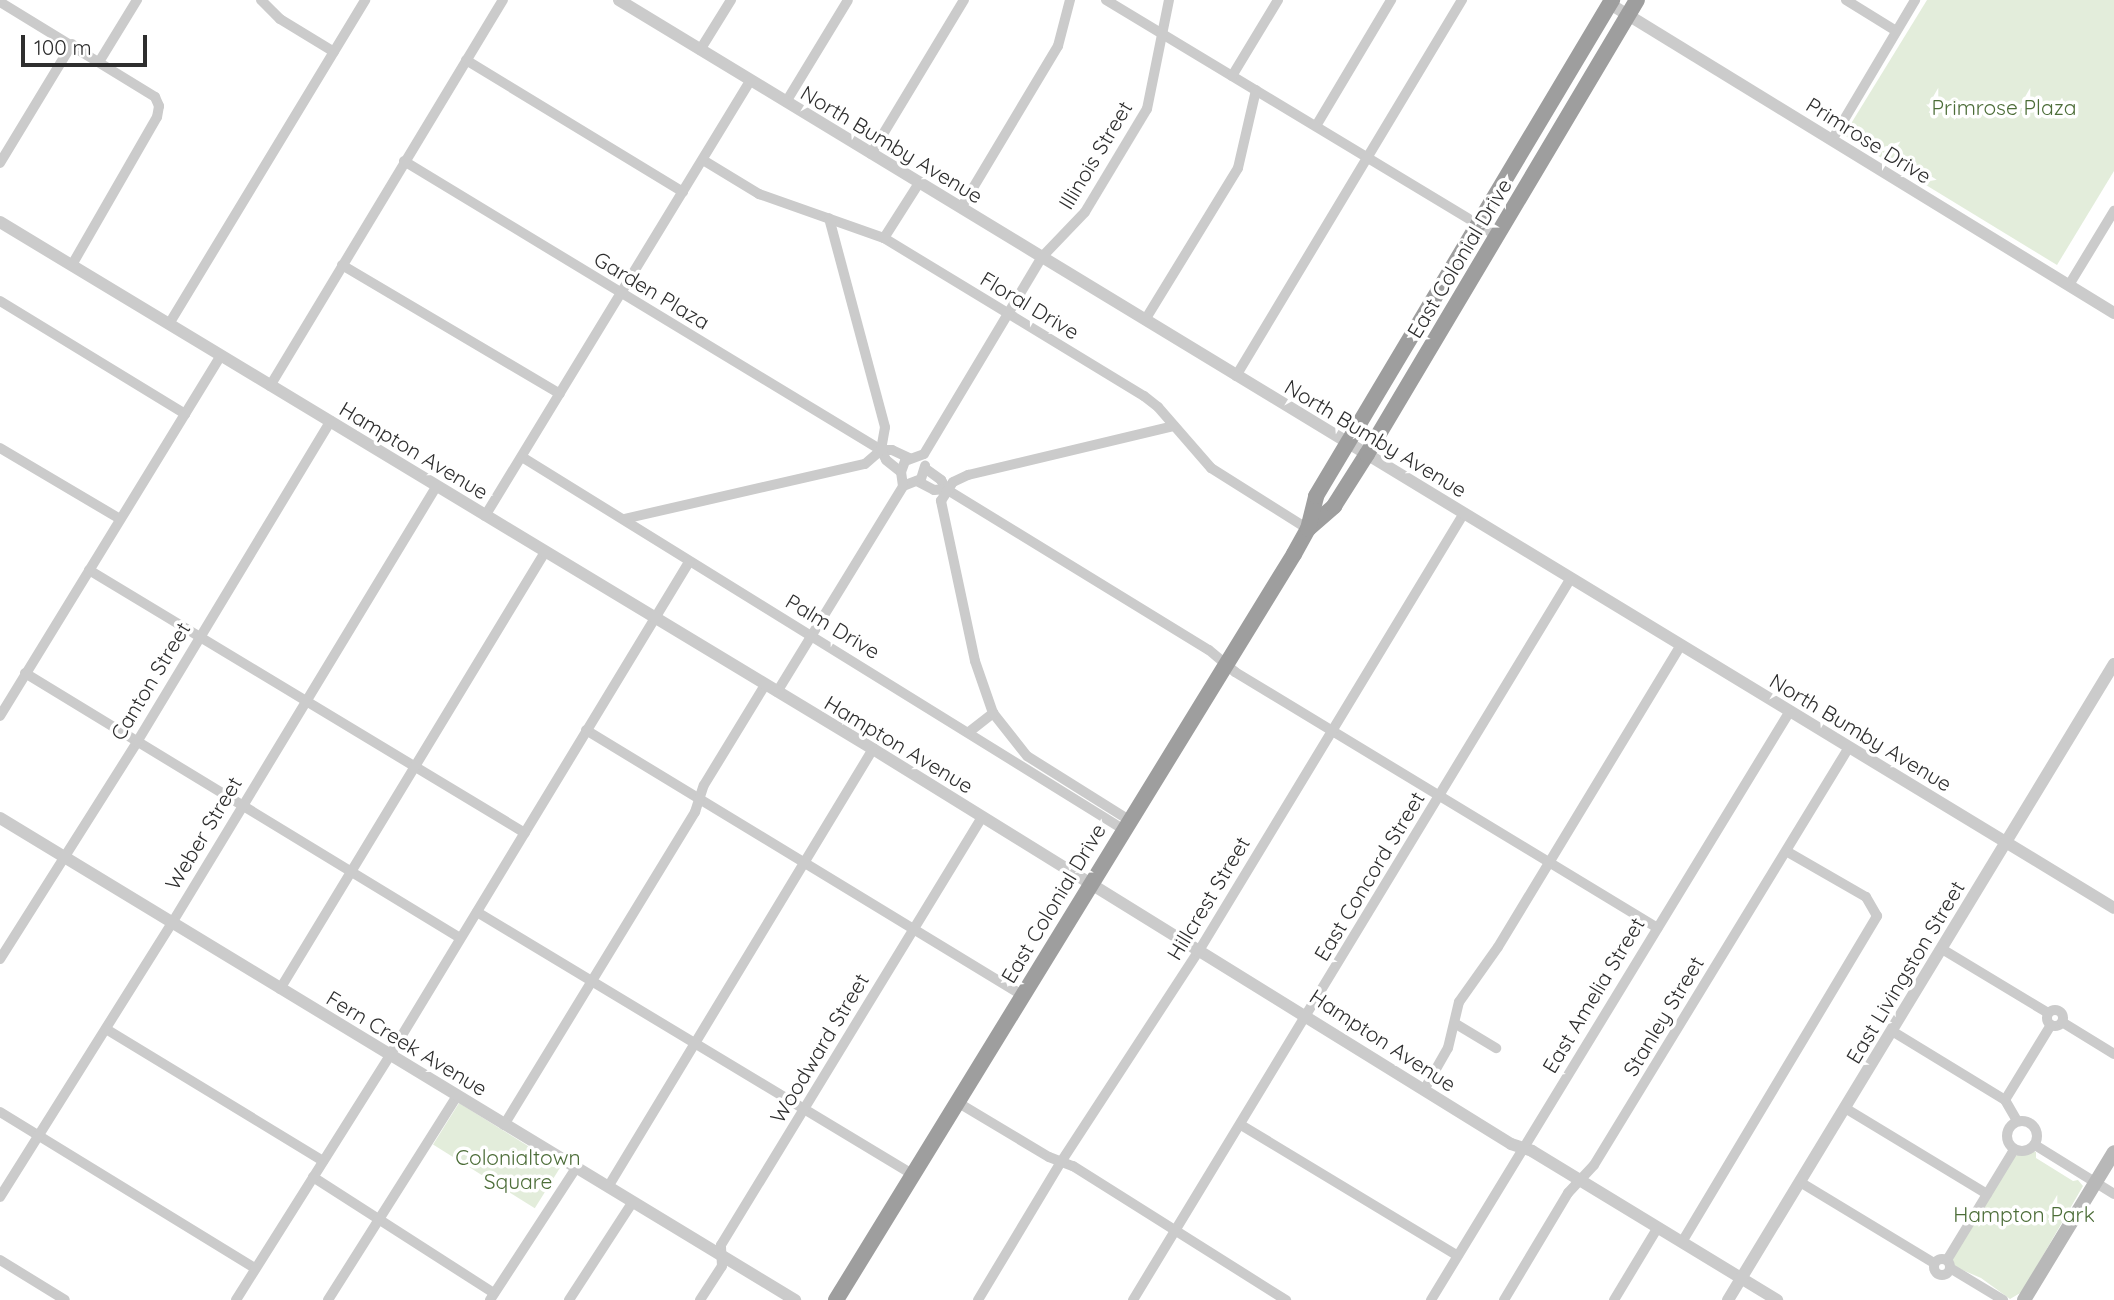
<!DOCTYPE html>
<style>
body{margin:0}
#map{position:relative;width:2114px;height:1300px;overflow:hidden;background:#fff;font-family:Quicksand,sans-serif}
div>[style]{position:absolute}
.green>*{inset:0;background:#e3eddb;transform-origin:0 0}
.minor>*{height:10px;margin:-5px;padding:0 5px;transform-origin:5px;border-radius:5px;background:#cbcbcb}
.minor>.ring{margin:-5px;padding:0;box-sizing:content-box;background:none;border:10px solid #cbcbcb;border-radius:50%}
.tertiary>*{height:12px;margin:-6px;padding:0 6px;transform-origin:6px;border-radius:6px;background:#cbcbcb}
.secondary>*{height:14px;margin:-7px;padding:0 7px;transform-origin:7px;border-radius:7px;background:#b8b8b8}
.trunk>*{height:16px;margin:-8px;padding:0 8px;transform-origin:8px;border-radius:8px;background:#9e9e9e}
span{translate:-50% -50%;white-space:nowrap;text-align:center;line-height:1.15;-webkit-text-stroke:7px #fff;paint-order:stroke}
.park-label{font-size:21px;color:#4c6d38}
.street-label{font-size:21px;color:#2e2e2e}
.scale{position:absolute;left:21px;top:35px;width:126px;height:32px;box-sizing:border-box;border:4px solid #2e2e2e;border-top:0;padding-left:9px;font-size:21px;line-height:24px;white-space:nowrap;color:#2e2e2e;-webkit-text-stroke:5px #fff;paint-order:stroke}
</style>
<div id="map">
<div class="green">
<div style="clip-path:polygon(1927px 0,2114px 0,2114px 171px,2057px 265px,1844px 135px)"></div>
<div style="left:459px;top:1103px;width:120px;height:49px;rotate:32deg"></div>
<div style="clip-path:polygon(2026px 1151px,2036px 1152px,2036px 1158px,2073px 1181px,2078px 1180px,2083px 1186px,2022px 1292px,2010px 1299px,1981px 1278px,1953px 1266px,1951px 1260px,2013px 1157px)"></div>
</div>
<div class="minor">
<div style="left:261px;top:0;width:27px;rotate:45deg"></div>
<div style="left:280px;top:19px;width:63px;rotate:31.4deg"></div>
<div style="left:1106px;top:0;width:457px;rotate:31.1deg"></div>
<div style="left:1846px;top:0;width:59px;rotate:31.8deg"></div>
<div style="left:0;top:2px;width:182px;rotate:31.5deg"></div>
<div style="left:155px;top:97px;width:10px;rotate:66deg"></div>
<div style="left:159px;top:106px;width:11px;rotate:100deg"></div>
<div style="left:157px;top:117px;width:171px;rotate:119.9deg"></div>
<div style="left:700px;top:50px;width:59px;rotate:-58.2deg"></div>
<div style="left:466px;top:60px;width:254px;rotate:31.3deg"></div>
<div style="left:99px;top:62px;width:73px;rotate:-58.5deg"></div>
<div style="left:1232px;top:76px;width:89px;rotate:-58.8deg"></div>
<div style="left:786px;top:102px;width:119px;rotate:-58.7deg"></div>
<div style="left:1316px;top:126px;width:147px;rotate:-59.2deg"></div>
<div style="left:1832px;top:140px;width:163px;rotate:-59.3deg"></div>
<div style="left:871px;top:154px;width:180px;rotate:-58.9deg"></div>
<div style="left:703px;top:160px;width:66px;rotate:31.3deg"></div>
<div style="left:759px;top:194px;width:133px;rotate:19.4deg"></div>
<div style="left:884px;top:238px;width:304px;rotate:31.3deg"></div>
<div style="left:1144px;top:396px;width:18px;rotate:38deg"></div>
<div style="left:1158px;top:407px;width:81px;rotate:49deg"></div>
<div style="left:1211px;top:468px;width:115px;rotate:32.2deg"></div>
<div style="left:404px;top:161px;width:558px;rotate:31.21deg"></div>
<div style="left:881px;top:450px;width:11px"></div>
<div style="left:892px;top:450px;width:19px;rotate:25deg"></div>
<div style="left:0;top:163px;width:139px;rotate:-58.8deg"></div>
<div style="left:961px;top:208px;width:189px;rotate:-59.1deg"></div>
<div style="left:1058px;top:46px;width:48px;rotate:-75.4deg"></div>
<div style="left:884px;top:238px;width:65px;rotate:-57.5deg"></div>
<div style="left:342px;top:265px;width:253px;rotate:30.6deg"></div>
<div style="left:2069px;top:285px;width:87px;rotate:-58.7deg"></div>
<div style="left:0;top:301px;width:217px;rotate:31.4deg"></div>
<div style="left:1145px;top:320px;width:178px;rotate:-58.5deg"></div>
<div style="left:1238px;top:168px;width:80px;rotate:-77deg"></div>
<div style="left:169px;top:324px;width:379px;rotate:-58.8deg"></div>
<div style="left:1236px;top:376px;width:439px;rotate:-59deg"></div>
<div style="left:270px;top:386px;width:451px;rotate:-58.9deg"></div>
<div style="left:0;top:448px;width:139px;rotate:30.6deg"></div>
<div style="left:881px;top:450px;width:11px;rotate:63deg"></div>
<div style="left:886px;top:460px;width:19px;rotate:39deg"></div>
<div style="left:522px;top:457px;width:707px;rotate:31.76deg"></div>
<div style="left:926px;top:469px;width:19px;rotate:36deg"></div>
<div style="left:941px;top:480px;width:10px;rotate:61deg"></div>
<div style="left:946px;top:489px;width:308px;rotate:31.5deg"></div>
<div style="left:1209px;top:650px;width:34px;rotate:40deg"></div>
<div style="left:1235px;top:672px;width:494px;rotate:31.2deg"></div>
<div style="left:917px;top:481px;width:19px;rotate:28deg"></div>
<div style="left:934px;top:490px;width:12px;rotate:-5deg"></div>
<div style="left:903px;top:486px;width:19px;rotate:-21deg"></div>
<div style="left:921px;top:479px;width:14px;rotate:-73deg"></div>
<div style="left:485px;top:516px;width:509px;rotate:-58.65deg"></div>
<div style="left:624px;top:519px;width:247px;rotate:-12.9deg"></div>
<div style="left:865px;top:464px;width:21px;rotate:-41deg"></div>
<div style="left:881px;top:450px;width:23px;rotate:-80deg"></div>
<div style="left:885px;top:427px;width:216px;rotate:-105deg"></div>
<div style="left:89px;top:570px;width:509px;rotate:31.1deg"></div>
<div style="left:25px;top:673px;width:509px;rotate:31.35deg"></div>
<div style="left:777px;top:692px;width:241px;rotate:-58.5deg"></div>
<div style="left:903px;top:486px;width:14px;rotate:-98deg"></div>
<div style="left:901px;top:472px;width:12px;rotate:-70deg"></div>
<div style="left:905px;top:461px;width:20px;rotate:-20deg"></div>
<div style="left:924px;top:454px;width:230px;rotate:-59.1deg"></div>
<div style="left:1042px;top:257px;width:62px;rotate:-46.3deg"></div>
<div style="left:1085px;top:212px;width:120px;rotate:-59deg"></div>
<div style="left:1147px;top:109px;width:111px;rotate:-78.6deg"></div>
<div style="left:0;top:716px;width:422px;rotate:-58.5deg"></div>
<div style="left:586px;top:730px;width:510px;rotate:31.29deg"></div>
<div style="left:969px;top:732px;width:31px;rotate:-38deg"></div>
<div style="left:1129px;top:820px;width:120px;rotate:-147.9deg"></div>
<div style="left:1027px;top:756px;width:55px;rotate:-128.3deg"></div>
<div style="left:993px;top:713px;width:55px;rotate:-109.1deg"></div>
<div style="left:975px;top:661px;width:164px;rotate:-102deg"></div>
<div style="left:941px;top:501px;width:22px;rotate:-58deg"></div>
<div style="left:953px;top:482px;width:17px;rotate:-25deg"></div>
<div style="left:968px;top:475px;width:211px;rotate:-13.4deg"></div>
<div style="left:477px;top:912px;width:508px;rotate:31.06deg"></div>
<div style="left:1942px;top:949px;width:124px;rotate:31.1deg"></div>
<div style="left:0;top:959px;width:257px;rotate:-57.7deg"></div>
<div style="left:137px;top:742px;width:375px;rotate:-58.9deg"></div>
<div style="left:280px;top:989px;width:511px;rotate:-58.77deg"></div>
<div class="ring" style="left:2047px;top:1010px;width:6px;height:6px"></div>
<div style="left:2062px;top:1022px;width:61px;rotate:31.6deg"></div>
<div style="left:1456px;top:1024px;width:47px;rotate:31deg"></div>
<div style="left:106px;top:1029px;width:254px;rotate:31.3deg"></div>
<div style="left:1892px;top:1031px;width:132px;rotate:31.4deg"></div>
<div style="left:2005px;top:1100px;width:24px;rotate:60deg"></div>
<div style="left:1424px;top:1090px;width:48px;rotate:-60.3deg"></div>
<div style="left:1448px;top:1048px;width:47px;rotate:-76.6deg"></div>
<div style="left:1459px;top:1002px;width:67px;rotate:-54.7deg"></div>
<div style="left:1498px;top:947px;width:353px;rotate:-58.8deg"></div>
<div style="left:2005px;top:1100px;width:88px;rotate:-58.5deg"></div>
<div style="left:957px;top:1102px;width:107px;rotate:30.9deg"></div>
<div style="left:1049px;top:1157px;width:26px;rotate:21deg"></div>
<div style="left:1073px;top:1166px;width:252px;rotate:32.2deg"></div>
<div style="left:1845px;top:1108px;width:166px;rotate:31.2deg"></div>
<div style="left:0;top:1112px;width:299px;rotate:31.5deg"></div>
<div class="ring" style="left:2007px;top:1121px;width:20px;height:20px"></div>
<div style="left:504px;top:1125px;width:367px;rotate:-58.6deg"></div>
<div style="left:695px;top:812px;width:28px;rotate:-72deg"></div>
<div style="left:704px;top:785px;width:117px;rotate:-58.6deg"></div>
<div style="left:1241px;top:1125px;width:253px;rotate:31.1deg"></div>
<div style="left:2035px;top:1145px;width:93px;rotate:31.8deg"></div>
<div style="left:313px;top:1177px;width:215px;rotate:32.7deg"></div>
<div style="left:1800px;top:1182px;width:157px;rotate:31.2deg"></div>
<div style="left:608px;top:1187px;width:512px;rotate:-58.83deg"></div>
<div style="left:0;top:1197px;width:324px;rotate:-57.9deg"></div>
<div style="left:172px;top:923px;width:510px;rotate:-58.8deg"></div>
<div style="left:1682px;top:1242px;width:380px;rotate:-59.1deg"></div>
<div style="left:1877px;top:916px;width:22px;rotate:-120deg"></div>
<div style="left:1866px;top:897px;width:92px;rotate:-150.1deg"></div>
<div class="ring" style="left:1934px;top:1259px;width:6px;height:6px"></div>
<div style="left:0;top:1260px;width:76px;rotate:31.6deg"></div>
<div style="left:1947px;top:1260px;width:129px;rotate:-58.7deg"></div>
<div style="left:1950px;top:1268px;width:62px;rotate:31.1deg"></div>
<div style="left:236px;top:1300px;width:289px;rotate:-57.8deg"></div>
<div style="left:390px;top:1055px;width:577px;rotate:-58.76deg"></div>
<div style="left:328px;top:1300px;width:241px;rotate:-57.7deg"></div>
<div style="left:490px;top:1300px;width:158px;rotate:-56.9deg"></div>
<div style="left:569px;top:1300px;width:116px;rotate:-57deg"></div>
<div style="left:700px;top:1300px;width:40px;rotate:-57.1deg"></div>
<div style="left:722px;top:1266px;width:21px;rotate:-93deg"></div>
<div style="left:721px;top:1245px;width:501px;rotate:-58.62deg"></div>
<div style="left:978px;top:1300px;width:161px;rotate:-59deg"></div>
<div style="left:1061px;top:1162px;width:254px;rotate:-56.9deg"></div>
<div style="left:1200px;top:949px;width:510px;rotate:-58.8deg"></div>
<div style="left:1133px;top:1300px;width:844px;rotate:-58.76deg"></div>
<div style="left:1431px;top:1300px;width:690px;rotate:-58.64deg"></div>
<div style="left:1504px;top:1300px;width:125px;rotate:-59.1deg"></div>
<div style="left:1568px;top:1193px;width:38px;rotate:-47deg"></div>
<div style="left:1594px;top:1165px;width:490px;rotate:-58.6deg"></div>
<div style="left:1614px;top:1300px;width:85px;rotate:-58.9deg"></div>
</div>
<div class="tertiary">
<div style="left:619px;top:0;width:1749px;rotate:31.27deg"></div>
<div style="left:1610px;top:4px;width:591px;rotate:31.51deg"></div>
<div style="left:0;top:222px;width:1020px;rotate:31.12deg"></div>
<div style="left:873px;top:749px;width:750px;rotate:31.76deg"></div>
<div style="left:1511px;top:1144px;width:22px;rotate:18deg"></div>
<div style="left:1532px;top:1151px;width:287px;rotate:31.3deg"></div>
<div style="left:0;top:818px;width:930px;rotate:31.23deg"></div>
<div style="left:1728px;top:1300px;width:744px;rotate:-58.75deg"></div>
</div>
<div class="secondary">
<div style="left:2024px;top:1300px;width:173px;rotate:-58.7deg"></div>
</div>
<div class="trunk">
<div style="left:1308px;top:529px;width:35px;rotate:-41deg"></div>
<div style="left:1334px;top:506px;width:62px;rotate:-57.6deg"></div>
<div style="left:1367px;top:454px;width:528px;rotate:-59.26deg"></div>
<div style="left:836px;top:1300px;width:875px;rotate:-58.45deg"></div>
<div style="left:1294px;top:554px;width:29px;rotate:-61deg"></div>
<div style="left:1308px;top:529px;width:34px;rotate:-76deg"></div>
<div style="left:1316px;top:496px;width:578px;rotate:-59.17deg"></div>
</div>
<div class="park-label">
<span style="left:2004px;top:107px">Primrose Plaza</span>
<span style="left:518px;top:1169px">Colonialtown<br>Square</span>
<span style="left:2024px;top:1214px">Hampton Park</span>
</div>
<div class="street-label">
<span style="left:1869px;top:140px;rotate:32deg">Primrose Drive</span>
<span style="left:892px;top:144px;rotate:31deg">North Bumby Avenue</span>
<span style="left:1095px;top:155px;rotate:-59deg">Illinois Street</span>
<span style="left:1459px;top:258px;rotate:-59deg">East Colonial Drive</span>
<span style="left:652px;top:290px;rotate:31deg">Garden Plaza</span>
<span style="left:1030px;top:305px;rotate:31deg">Floral Drive</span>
<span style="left:1376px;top:438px;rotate:31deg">North Bumby Avenue</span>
<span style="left:414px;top:450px;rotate:31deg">Hampton Avenue</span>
<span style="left:833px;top:626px;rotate:31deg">Palm Drive</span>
<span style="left:150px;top:681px;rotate:-59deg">Canton Street</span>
<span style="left:1861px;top:732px;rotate:31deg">North Bumby Avenue</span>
<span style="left:899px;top:744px;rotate:31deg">Hampton Avenue</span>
<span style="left:203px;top:833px;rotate:-59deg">Weber Street</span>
<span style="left:1369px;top:876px;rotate:-59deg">East Concord Street</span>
<span style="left:1208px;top:898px;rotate:-59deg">Hillcrest Street</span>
<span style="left:1053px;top:903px;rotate:-59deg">East Colonial Drive</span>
<span style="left:1905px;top:972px;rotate:-59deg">East Livingston Street</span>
<span style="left:1593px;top:995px;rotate:-59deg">East Amelia Street</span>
<span style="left:1663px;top:1016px;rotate:-59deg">Stanley Street</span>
<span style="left:1383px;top:1040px;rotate:33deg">Hampton Avenue</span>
<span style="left:407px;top:1043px;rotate:31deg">Fern Creek Avenue</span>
<span style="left:819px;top:1048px;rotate:-59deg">Woodward Street</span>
</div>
<div class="scale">100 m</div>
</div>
